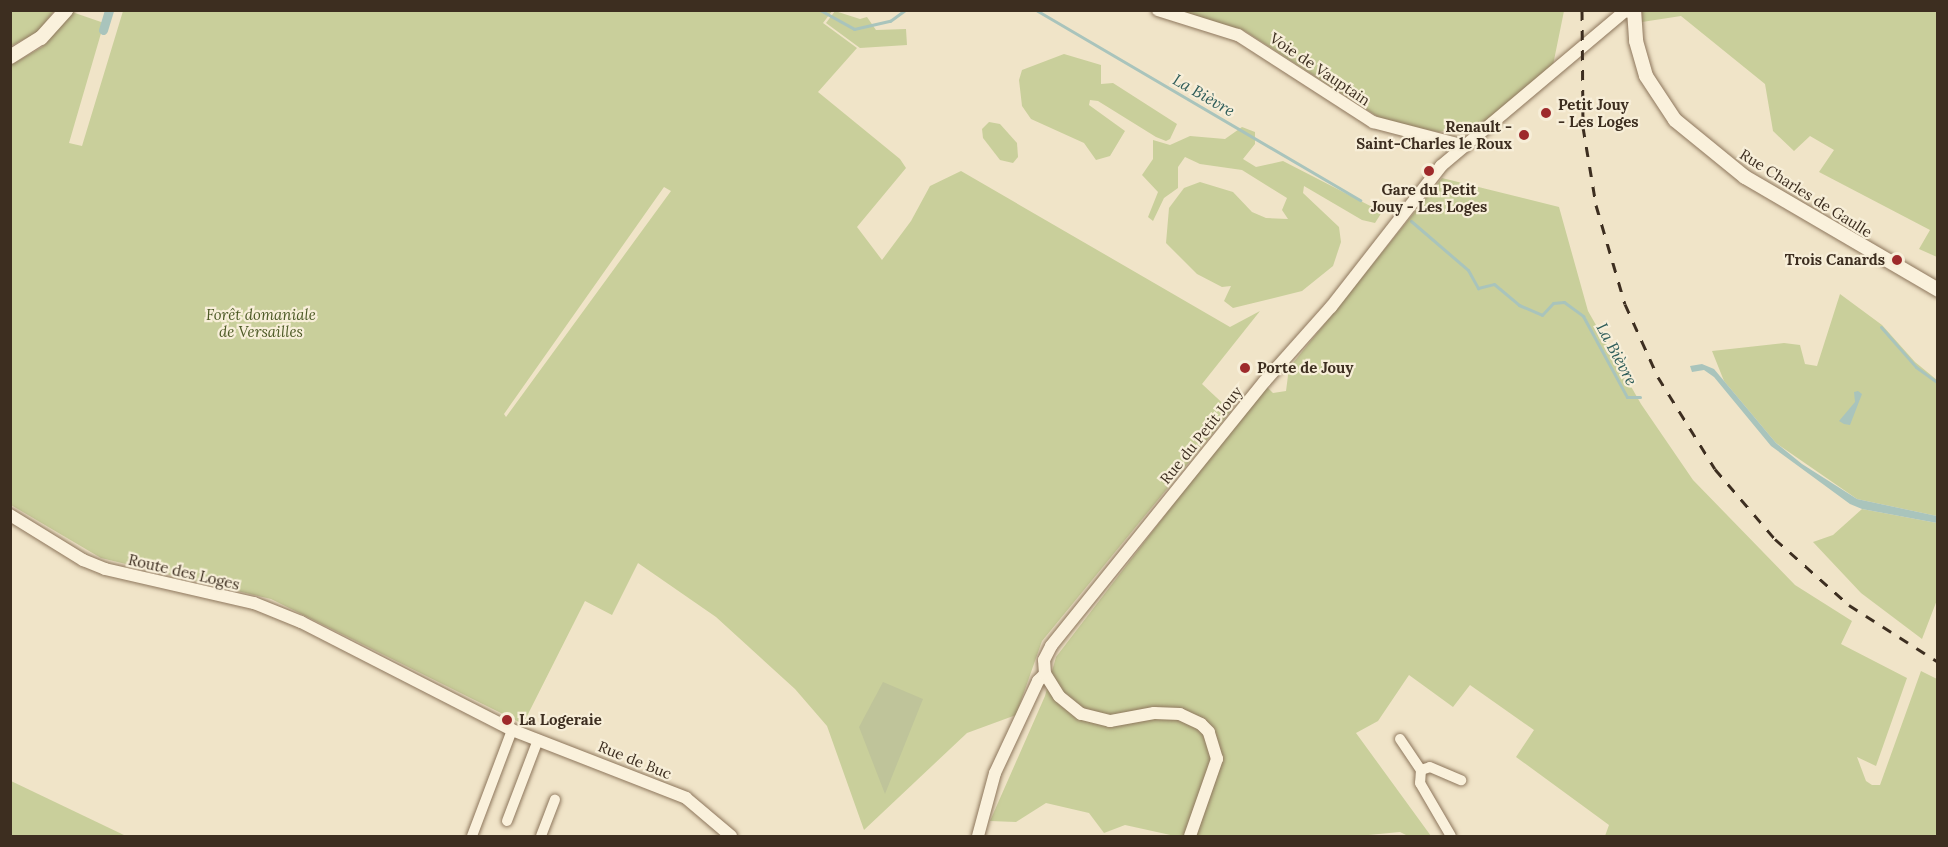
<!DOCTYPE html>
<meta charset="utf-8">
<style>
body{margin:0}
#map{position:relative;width:1948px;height:847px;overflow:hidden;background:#f0e4c8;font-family:Lora,serif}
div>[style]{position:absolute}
.green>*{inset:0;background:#c9cf9b}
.cemetery>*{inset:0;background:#bfc49a}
.water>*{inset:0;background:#a9c4bc}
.stream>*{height:3px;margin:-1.5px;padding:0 1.5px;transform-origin:1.5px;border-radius:1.5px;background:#a9c4bc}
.canal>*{height:9px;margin:-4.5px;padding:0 4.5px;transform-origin:4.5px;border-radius:4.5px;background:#a9c4bc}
.roads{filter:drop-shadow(0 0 2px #8d765c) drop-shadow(0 0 2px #8d765c)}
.minor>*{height:10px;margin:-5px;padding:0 5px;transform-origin:5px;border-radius:5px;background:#faf1dc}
.tertiary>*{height:12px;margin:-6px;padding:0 6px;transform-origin:6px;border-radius:6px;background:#faf1dc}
.secondary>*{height:14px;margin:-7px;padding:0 7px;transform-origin:7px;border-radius:7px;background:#faf1dc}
.rail>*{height:3px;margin-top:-1.5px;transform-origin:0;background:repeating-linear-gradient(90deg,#3d2e20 0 10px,transparent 0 20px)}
.dots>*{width:16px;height:16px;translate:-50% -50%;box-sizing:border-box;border:3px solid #f7eed8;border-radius:50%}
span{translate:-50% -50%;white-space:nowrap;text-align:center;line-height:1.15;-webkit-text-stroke:4.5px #f7eed8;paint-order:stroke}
.street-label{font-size:15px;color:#3d2e20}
.poi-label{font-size:15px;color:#3d2e20;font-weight:700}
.left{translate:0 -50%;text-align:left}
.right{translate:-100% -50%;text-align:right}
.park-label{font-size:15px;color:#4d5a26;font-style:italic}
.water-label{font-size:16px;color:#2f5d5a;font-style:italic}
.frame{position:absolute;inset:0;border:12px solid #3d2e20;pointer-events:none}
</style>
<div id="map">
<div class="green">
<div style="clip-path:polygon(11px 11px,54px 11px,38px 32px,11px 46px)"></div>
<div style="clip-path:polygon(evenodd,123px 11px,832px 11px,823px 23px,857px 48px,818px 92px,900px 159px,906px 168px,857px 227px,882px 260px,911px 221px,930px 186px,961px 171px,1230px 327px,1260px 311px,1202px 384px,1231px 411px,1042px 641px,1016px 715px,967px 733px,864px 830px,827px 726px,795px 689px,716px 617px,638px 563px,612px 615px,585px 601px,523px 724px,271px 599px,101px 558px,11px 505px,11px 65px,42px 47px,72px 12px,104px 23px,69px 143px,82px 146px,123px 11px,664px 187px,671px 191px,506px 417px,504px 414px,664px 187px)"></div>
<div style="clip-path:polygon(835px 11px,860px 19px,867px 17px,876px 30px,906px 29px,907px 45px,860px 48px,826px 23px)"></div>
<div style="clip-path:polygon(1180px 11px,1564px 11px,1552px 70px,1485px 122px,1439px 132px,1386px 122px,1245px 31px)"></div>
<div style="clip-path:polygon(1642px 11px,1937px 11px,1937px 257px,1919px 249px,1930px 230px,1819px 172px,1834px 150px,1810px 136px,1794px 151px,1773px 131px,1765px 84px,1681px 16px,1642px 22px)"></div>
<div style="clip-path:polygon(1064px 54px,1101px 65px,1101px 84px,1113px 83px,1177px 124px,1170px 139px,1166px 141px,1156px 137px,1098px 101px,1090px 100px,1089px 105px,1125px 131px,1110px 156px,1096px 160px,1084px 143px,1031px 119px,1022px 106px,1019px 80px,1022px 70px)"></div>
<div style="clip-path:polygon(989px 122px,1000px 124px,1017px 143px,1018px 157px,1013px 163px,1000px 160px,983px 138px,982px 129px)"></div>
<div style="clip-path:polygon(1242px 127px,1255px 132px,1255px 144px,1243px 159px,1256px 167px,1283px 161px,1382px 212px,1375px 223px,1362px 220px,1304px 186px,1303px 193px,1339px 227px,1341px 242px,1333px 266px,1302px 291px,1233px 308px,1224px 301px,1231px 286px,1222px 287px,1197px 274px,1166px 243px,1169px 208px,1184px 188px,1200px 182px,1233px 192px,1252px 212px,1266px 218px,1288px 219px,1282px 210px,1287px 198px,1242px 170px,1200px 164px,1185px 157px,1178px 167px,1178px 188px,1164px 198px,1153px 221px,1148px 217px,1158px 192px,1142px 175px,1153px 159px,1153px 140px,1170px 145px,1190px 136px,1225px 139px)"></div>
<div style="clip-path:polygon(1442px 178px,1559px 207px,1588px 311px,1641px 404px,1693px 480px,1795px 585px,1852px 621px,1841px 644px,1907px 678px,1876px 766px,1857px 757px,1866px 781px,1872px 785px,1880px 785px,1921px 671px,1937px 679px,1937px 836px,1605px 836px,1609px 825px,1516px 757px,1534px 730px,1470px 685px,1453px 707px,1409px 675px,1378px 721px,1356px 733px,1431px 836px,1408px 836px,1400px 832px,1358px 836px,1175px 836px,1125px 825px,1104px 833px,1089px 813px,1046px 803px,1016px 822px,990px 821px,1045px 696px,1056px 657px,1265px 385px,1273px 393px,1286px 391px,1289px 368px)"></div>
<div style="clip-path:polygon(1840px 294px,1882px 325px,1915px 362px,1937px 380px,1937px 516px,1857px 499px,1776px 443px,1724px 381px,1712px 351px,1784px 343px,1800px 345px,1805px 364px,1817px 366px)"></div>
<div style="clip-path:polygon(1862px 509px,1937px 523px,1937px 600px,1922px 639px,1861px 593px,1813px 542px,1833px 535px)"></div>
<div style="clip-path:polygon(10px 781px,11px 781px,126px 836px,11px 836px)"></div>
</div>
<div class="cemetery">
<div style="clip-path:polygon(883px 682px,923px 699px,885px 794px,859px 727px)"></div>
</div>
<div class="water">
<div style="clip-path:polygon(1702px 364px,1714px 369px,1776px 443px,1802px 464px,1857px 499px,1937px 516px,1937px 523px,1862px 509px,1850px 504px,1771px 446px,1714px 377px,1704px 370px,1692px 372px,1690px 366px)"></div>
<div style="clip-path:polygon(1858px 391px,1862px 394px,1850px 425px,1844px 424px,1839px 421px,1855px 402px,1854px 392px)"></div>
</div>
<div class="stream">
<div style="left:820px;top:10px;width:39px;rotate:29deg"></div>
<div style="left:854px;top:29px;width:37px;rotate:-13deg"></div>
<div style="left:890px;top:21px;width:19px;rotate:-36deg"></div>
<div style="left:1036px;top:10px;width:376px;rotate:30.4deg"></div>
<div style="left:1411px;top:221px;width:75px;rotate:40.7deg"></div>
<div style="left:1468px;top:270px;width:21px;rotate:61deg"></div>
<div style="left:1478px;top:288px;width:16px;rotate:-14deg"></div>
<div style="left:1494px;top:284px;width:33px;rotate:40deg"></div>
<div style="left:1519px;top:305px;width:25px;rotate:23deg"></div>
<div style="left:1542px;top:315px;width:16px;rotate:-47deg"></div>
<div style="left:1553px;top:303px;width:11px;rotate:-5deg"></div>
<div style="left:1564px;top:302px;width:24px;rotate:36deg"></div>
<div style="left:1583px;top:316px;width:92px;rotate:61.5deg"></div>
<div style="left:1627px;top:397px;width:13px"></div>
<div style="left:1881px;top:327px;width:53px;rotate:48.8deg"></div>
<div style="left:1916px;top:367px;width:27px;rotate:36deg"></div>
</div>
<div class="canal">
<div style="left:103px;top:30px;width:21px;rotate:-73deg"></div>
</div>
<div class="roads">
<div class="minor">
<div style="left:1400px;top:739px;width:37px;rotate:56deg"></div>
<div style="left:1421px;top:770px;width:9px;rotate:-18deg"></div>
<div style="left:1430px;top:767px;width:34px;rotate:23deg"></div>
<div style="left:1421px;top:770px;width:13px;rotate:94deg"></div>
<div style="left:1420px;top:783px;width:61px;rotate:59.7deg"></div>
<div style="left:507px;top:821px;width:87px;rotate:-69.1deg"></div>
<div style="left:472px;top:836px;width:113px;rotate:-69.3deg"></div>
<div style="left:541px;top:836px;width:39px;rotate:-69deg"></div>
</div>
<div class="tertiary">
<div style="left:1158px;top:10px;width:84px;rotate:17.4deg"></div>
<div style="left:1238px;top:35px;width:161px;rotate:32.8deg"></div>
<div style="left:1373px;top:122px;width:95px;rotate:14.6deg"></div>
<div style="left:10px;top:515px;width:86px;rotate:31.7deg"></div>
<div style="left:83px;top:560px;width:24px;rotate:22deg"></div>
<div style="left:105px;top:569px;width:153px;rotate:12.9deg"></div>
<div style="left:254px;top:603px;width:51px;rotate:22deg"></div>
<div style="left:301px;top:622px;width:237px;rotate:27.1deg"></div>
<div style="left:512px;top:730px;width:187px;rotate:21.3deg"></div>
<div style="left:686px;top:798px;width:59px;rotate:40.2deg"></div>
<div style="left:978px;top:836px;width:65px;rotate:-74.9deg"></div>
<div style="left:995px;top:773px;width:102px;rotate:-64.9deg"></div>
<div style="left:1038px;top:681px;width:10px;rotate:-45deg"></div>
<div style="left:1190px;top:836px;width:82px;rotate:-70.7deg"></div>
<div style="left:1217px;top:759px;width:28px;rotate:-107deg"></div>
<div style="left:1209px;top:732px;width:11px;rotate:-135deg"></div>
<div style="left:1201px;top:724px;width:23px;rotate:-155deg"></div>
<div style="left:1180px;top:714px;width:26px;rotate:-178deg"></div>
<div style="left:1154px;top:713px;width:45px;rotate:169.7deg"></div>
<div style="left:1110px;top:721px;width:30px;rotate:-166deg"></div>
<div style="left:1081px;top:714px;width:28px;rotate:-141deg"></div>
<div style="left:1059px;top:696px;width:26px;rotate:-122deg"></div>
<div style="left:1045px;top:674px;width:14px;rotate:-94deg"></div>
<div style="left:1044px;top:660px;width:16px;rotate:-63deg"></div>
<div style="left:1051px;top:646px;width:341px;rotate:-51.1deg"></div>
<div style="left:1265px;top:381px;width:99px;rotate:-48.3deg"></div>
<div style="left:1331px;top:307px;width:179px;rotate:-52deg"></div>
<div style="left:1441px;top:166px;width:241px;rotate:-40.1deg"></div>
<div style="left:1625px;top:11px;width:9px;rotate:13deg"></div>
</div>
<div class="secondary">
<div style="left:1634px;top:10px;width:31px;rotate:86deg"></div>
<div style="left:1636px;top:41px;width:36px;rotate:74deg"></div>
<div style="left:1646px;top:76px;width:53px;rotate:56.6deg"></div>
<div style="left:1675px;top:120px;width:90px;rotate:39.2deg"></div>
<div style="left:1745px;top:177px;width:224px;rotate:30.3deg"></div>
<div style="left:10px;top:57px;width:36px;rotate:-32deg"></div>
<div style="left:41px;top:38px;width:38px;rotate:-48deg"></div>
</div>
</div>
<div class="rail">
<div style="left:1582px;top:10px;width:117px;rotate:89.5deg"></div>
<div style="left:1583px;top:127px;width:79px;rotate:80.5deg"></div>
<div style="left:1596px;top:205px;width:103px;rotate:73.7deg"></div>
<div style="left:1625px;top:304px;width:80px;rotate:65.7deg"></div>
<div style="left:1658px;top:377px;width:108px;rotate:58.2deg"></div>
<div style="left:1715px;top:469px;width:92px;rotate:49.4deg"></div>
<div style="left:1775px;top:539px;width:99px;rotate:41.7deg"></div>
<div style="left:1849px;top:605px;width:106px;rotate:32.6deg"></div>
</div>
<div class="dots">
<div style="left:1546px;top:113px;background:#9e2a2b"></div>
<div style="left:1524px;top:135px;background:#9e2a2b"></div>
<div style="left:1429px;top:171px;background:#9e2a2b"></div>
<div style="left:1897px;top:260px;background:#9e2a2b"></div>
<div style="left:1245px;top:368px;background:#9e2a2b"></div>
<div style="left:507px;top:720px;background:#9e2a2b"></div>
</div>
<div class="street-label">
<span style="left:1320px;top:69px;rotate:34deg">Voie de Vauptain</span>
<span style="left:1806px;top:193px;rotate:32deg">Rue Charles de Gaulle</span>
<span style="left:1201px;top:435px;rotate:-51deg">Rue du Petit Jouy</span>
<span style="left:184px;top:572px;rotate:13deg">Route des Loges</span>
<span style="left:635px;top:760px;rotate:22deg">Rue de Buc</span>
</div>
<div class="poi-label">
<span class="left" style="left:1558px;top:113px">Petit Jouy<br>- Les Loges</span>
<span class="right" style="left:1512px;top:135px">Renault -<br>Saint-Charles le Roux</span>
<span style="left:1429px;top:198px">Gare du Petit<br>Jouy - Les Loges</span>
<span class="right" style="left:1885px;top:260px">Trois Canards</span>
<span class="left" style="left:1257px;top:368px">Porte de Jouy</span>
<span class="left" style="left:519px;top:720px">La Logeraie</span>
</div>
<div class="park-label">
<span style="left:261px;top:323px">Forêt domaniale<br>de Versailles</span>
</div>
<div class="water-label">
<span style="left:1204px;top:95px;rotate:30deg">La Bièvre</span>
<span style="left:1617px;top:354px;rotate:62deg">La Bièvre</span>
</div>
<div class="frame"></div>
</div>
